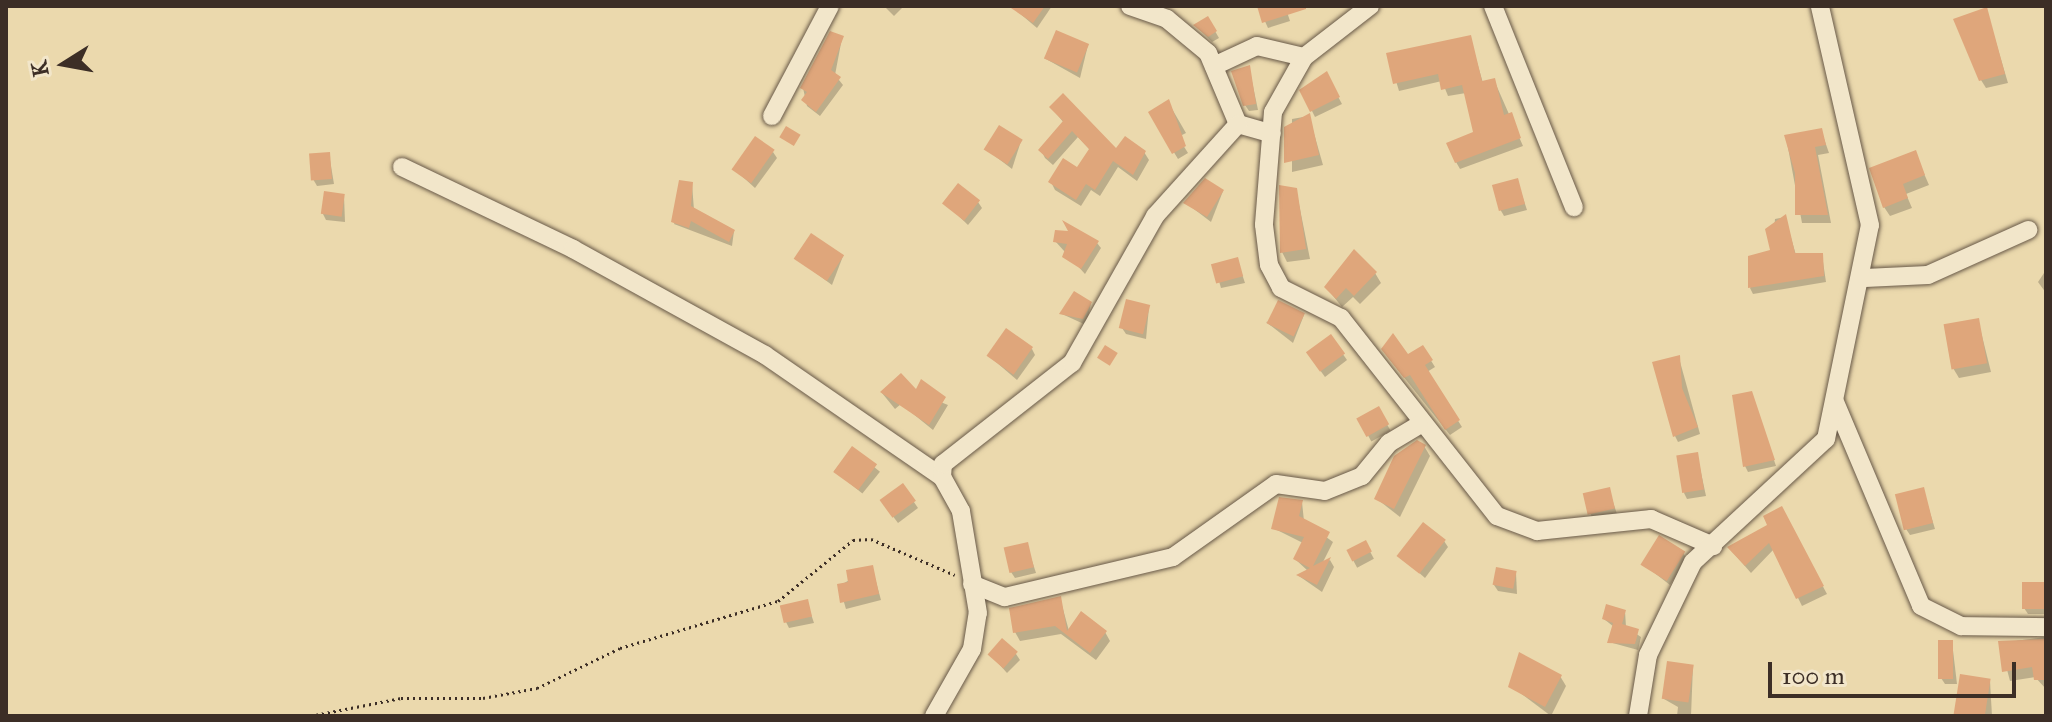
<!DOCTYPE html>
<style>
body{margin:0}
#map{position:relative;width:2052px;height:722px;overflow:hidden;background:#ebd9ad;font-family:"IM FELL Great Primer",serif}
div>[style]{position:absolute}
.shadow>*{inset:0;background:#0003;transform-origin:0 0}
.building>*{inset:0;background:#dfa67b;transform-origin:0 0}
.path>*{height:3px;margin-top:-1.5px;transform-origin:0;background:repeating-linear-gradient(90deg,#3c2e26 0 2px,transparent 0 6px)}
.roads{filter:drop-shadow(0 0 2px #685948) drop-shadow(0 0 2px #685948)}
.minor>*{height:18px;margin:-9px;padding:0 9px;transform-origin:9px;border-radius:9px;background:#f2e6ca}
span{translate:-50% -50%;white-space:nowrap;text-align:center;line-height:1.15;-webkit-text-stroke:8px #f2e6ca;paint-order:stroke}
.frame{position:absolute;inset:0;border:8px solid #3c2e26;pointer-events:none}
.north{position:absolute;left:24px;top:24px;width:80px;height:80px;-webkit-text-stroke:6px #f2e6ca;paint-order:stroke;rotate:259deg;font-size:22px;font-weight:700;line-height:32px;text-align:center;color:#3c2e26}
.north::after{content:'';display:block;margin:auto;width:28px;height:36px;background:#3c2e26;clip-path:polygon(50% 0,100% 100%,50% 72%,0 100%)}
.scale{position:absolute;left:1768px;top:662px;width:248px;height:36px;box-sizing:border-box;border:4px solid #3c2e26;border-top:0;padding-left:10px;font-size:24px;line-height:28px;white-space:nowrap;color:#3c2e26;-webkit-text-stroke:6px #f2e6ca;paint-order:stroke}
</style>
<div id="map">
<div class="shadow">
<div style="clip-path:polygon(884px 6px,904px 6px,894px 16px)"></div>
<div style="clip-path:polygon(1011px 6px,1052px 6px,1037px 28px)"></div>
<div style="clip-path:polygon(1258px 6px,1285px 6px,1290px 21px,1268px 28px)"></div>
<div style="clip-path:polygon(1986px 9px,2008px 83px,1986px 88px,1981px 80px)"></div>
<div style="clip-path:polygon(1208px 19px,1219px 38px,1212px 42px,1196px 26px)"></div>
<div style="clip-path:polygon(842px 38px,835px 75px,843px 85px,820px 116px,807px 106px,803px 88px)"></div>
<div style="clip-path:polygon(1470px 38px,1483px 83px,1494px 80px,1523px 146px,1460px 169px,1456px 162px,1475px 133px,1466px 93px,1448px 96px,1442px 81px,1399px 91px,1388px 54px)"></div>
<div style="clip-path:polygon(1088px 45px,1080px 78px,1046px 59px)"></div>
<div style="clip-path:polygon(1249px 67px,1258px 110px,1249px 111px,1245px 105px)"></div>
<div style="clip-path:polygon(1326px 74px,1342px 104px,1315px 117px,1302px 91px)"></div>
<div style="clip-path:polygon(1168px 102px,1186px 133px,1178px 137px,1188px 153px,1178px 159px,1150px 113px)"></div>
<div style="clip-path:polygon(1051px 107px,1116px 151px,1144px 152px,1149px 160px,1137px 181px,1118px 167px,1100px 196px,1091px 190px,1081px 206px,1055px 190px,1051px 182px,1077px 170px,1091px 151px,1078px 137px,1053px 165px,1045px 158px,1041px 150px,1064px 123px)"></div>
<div style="clip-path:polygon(1309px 116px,1323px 165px,1292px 172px,1292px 119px)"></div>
<div style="clip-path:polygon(1821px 130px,1829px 153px,1818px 155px,1831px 223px,1802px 223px,1786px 137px)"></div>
<div style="clip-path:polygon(1021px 141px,1012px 169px,987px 150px)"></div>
<div style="clip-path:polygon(773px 152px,777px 158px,755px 188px,734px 169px)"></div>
<div style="clip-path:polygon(1915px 153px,1929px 185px,1906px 194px,1912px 208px,1890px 216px,1884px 207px)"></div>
<div style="clip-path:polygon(329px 154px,334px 184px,317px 186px,313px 179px)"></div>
<div style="clip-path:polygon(1517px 180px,1527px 210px,1504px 216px,1500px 209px)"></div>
<div style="clip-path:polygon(692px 184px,694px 210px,734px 231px,732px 246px,674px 224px)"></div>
<div style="clip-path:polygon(1296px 189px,1310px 259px,1287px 262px,1282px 252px)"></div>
<div style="clip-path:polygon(1223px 191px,1211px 222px,1186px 203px)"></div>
<div style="clip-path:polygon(344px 196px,345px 222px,326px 220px,323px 214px)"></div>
<div style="clip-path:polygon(978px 202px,982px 208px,968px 225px,945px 203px)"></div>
<div style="clip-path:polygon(1785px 217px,1796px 255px,1822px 255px,1826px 282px,1753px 294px,1750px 288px,1772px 251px,1775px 219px)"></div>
<div style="clip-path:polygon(1055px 241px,1097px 243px,1101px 248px,1085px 274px)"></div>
<div style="clip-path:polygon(843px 256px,832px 285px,797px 259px)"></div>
<div style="clip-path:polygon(1237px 259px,1245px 283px,1221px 288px,1214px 264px)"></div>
<div style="clip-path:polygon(2046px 270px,2046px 293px,2038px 282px)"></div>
<div style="clip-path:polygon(1375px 273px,1381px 283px,1360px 304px,1353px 297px,1342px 307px,1326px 287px)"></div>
<div style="clip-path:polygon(1091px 304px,1086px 325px,1062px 314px)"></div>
<div style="clip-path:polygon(1149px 307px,1146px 339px,1126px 334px,1122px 328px)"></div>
<div style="clip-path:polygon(1304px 315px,1293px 343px,1266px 322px)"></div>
<div style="clip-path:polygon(1978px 320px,1991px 372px,1959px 378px,1953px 368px)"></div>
<div style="clip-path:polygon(1331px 337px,1347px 360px,1325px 377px,1312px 359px)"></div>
<div style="clip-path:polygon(1423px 348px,1435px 367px,1427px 372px,1462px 427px,1450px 435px,1387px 356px,1407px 357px)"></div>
<div style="clip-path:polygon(1032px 349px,1035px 355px,1017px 380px,989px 356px)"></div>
<div style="clip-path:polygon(1679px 358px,1700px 434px,1678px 442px,1675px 436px)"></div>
<div style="clip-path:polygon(916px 392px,948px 405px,933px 430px,901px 404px,895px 409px,882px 393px)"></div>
<div style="clip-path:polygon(1751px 393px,1776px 466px,1748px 472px,1745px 466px)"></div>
<div style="left:1378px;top:408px;width:26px;height:22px;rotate:61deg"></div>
<div style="clip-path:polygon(1424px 446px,1430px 456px,1400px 517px,1377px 499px)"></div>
<div style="left:852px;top:449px;width:36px;height:28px;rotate:39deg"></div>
<div style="clip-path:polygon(1697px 454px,1706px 496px,1687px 499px,1684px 493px)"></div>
<div style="clip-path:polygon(903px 486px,918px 508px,898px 523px,886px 507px)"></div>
<div style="clip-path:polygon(1923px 489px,1935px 529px,1910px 535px,1906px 529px)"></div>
<div style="clip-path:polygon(1609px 490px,1617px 514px,1593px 519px,1590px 513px)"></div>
<div style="clip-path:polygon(1302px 502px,1304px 521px,1333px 542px,1322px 564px,1330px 560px,1334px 567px,1322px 592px,1299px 576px,1308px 571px,1295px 559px,1303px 543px,1273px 528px)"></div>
<div style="clip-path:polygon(1781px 509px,1827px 594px,1802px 606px,1774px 549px,1751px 573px,1729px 548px,1770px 526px)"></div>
<div style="clip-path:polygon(1444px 541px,1448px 547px,1425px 578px,1400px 556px)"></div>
<div style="left:1365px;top:542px;width:19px;height:19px;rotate:62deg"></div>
<div style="clip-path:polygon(1027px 545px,1036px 573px,1015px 578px,1011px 572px)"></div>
<div style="clip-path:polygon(1683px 553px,1687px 559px,1670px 585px,1643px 564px)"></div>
<div style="clip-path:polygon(872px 567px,881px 600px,846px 609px,839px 586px)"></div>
<div style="clip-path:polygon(1516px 573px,1517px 594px,1498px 591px,1494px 585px)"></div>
<div style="clip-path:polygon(2046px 584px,2046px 614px,2028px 614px,2024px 608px)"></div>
<div style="clip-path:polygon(1060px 598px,1069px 631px,1105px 632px,1110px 641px,1096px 660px,1061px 634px,1020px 641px,1015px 632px)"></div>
<div style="clip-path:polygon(807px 602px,814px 623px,789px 628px,786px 622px)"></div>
<div style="clip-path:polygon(1625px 611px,1626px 627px,1641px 637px,1638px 650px,1609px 642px,1614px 627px,1604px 619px)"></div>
<div style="clip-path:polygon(2046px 637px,2046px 689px,2035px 677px,2010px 681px,2000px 643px)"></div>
<div style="clip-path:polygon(1952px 642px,1957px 684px,1945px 684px,1941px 678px)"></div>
<div style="clip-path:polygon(990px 654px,1016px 654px,1020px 660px,1007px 673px)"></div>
<div style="clip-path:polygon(1693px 666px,1691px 716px,1677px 716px,1678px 707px,1664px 699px)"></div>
<div style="clip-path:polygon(1560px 676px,1566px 686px,1551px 716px,1511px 686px)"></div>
<div style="clip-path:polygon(1990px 681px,1992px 716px,1956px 716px)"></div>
<div style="left:1581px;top:714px;width:31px;height:2px"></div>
</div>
<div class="building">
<div style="clip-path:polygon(1008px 6px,1045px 6px,1033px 23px)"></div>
<div style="clip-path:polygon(1257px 6px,1306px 6px,1306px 9px,1262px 23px)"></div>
<div style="clip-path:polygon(1987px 7px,2005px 74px,1979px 81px,1953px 19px)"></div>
<div style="clip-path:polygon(1208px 16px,1217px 31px,1208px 37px,1193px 25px)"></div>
<div style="left:1056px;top:30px;width:36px;height:31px;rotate:23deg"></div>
<div style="clip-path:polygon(830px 31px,844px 36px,831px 70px,841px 77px,816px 112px,801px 100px,807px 92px,800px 88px)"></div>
<div style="clip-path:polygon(1471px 35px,1482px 81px,1495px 78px,1504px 115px,1512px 112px,1521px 138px,1455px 163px,1446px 143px,1473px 132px,1462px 85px,1441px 90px,1438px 74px,1393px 84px,1386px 53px)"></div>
<div style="clip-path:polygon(1250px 65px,1256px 104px,1243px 106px,1231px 71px)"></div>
<div style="clip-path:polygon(1327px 71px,1340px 97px,1310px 112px,1299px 90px)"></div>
<div style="clip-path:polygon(1063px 93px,1116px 148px,1125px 136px,1146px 151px,1133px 175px,1113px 161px,1095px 190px,1086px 184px,1076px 200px,1048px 182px,1063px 158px,1077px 167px,1089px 149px,1072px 131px,1048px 159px,1038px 150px,1063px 121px,1049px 107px)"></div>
<div style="clip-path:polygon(1169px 99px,1186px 146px,1172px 154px,1148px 112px)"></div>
<div style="clip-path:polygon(1310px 113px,1319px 155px,1284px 163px,1284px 127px)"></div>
<div style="left:999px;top:125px;width:28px;height:29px;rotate:32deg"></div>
<div style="left:786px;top:126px;width:17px;height:13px;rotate:31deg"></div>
<div style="clip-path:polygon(1822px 128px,1826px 145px,1815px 147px,1828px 215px,1795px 215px,1795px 173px,1784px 135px)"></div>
<div style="left:755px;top:136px;width:24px;height:41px;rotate:35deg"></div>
<div style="clip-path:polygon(1916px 150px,1925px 175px,1903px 184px,1908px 198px,1883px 208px,1869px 168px)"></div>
<div style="left:330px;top:152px;width:27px;height:21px;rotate:86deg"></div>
<div style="clip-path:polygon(1205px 178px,1224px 190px,1207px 217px,1183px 203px)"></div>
<div style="left:1518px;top:178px;width:27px;height:27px;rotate:75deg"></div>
<div style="clip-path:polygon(679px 180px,693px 182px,691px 206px,735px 230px,729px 242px,691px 221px,689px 228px,671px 222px)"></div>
<div style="left:958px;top:183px;width:28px;height:26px;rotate:38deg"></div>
<div style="clip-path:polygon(1279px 185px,1297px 188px,1306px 249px,1280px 253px)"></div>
<div style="left:324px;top:191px;width:21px;height:23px;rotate:8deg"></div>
<div style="clip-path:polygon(1786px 214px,1795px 253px,1823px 253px,1824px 276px,1748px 288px,1748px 256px,1770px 250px,1765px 229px)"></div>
<div style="clip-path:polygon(1062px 220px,1099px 241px,1081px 269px,1062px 257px,1067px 244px,1053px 242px,1055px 230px,1068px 231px)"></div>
<div style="left:811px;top:233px;width:40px;height:31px;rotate:34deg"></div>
<div style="clip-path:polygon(1354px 249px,1377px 272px,1354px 296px,1346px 288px,1336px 299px,1324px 287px)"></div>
<div style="left:1238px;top:257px;width:20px;height:28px;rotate:75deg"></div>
<div style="clip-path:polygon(1074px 291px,1092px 302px,1083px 319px,1059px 314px)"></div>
<div style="left:1126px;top:299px;width:25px;height:30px;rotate:14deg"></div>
<div style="left:1278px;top:300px;width:30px;height:26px;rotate:26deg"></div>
<div style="left:1979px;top:318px;width:46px;height:36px;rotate:80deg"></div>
<div style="left:1006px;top:328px;width:33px;height:34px;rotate:35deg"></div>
<div style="clip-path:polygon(1393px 333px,1408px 354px,1423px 345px,1433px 360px,1425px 365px,1460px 420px,1445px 430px,1410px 375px,1404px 378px,1381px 349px)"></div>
<div style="left:1331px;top:334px;width:24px;height:31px;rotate:54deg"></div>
<div style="left:1105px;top:345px;width:15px;height:15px;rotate:32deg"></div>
<div style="clip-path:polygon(1680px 355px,1682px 388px,1698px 427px,1673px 437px,1652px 362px)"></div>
<div style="clip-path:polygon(901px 373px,916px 389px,921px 379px,946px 397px,929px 425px,880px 392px)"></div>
<div style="clip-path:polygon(1752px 391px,1775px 460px,1743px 467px,1732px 395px)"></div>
<div style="left:1379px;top:406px;width:21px;height:26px;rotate:61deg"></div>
<div style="clip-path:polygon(1417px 440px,1426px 445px,1394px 509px,1374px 499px,1394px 456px)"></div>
<div style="left:852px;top:446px;width:31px;height:32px;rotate:36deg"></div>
<div style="left:1698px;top:452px;width:38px;height:22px;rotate:81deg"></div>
<div style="left:903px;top:483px;width:22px;height:29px;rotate:54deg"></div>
<div style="left:1610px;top:487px;width:22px;height:28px;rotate:77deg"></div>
<div style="left:1924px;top:487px;width:37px;height:30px;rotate:76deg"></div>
<div style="clip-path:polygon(1279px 497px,1303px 500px,1299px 516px,1330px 532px,1313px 566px,1331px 557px,1317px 585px,1296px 575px,1310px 568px,1293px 559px,1304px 537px,1271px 529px)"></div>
<div style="clip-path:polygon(1782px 506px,1824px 586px,1796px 599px,1769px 543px,1745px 566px,1727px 547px,1767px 525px,1763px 516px)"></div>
<div style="left:1423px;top:522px;width:29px;height:43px;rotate:38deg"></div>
<div style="left:1659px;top:535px;width:31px;height:35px;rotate:32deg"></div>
<div style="left:1366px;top:540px;width:13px;height:22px;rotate:63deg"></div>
<div style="left:1028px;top:542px;width:26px;height:25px;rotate:77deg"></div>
<div style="clip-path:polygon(873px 565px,879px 594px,840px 603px,837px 584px,848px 582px,846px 570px)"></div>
<div style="left:1496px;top:567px;width:21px;height:18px;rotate:11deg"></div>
<div style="left:2022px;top:582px;width:24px;height:27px"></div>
<div style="clip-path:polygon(1061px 596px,1067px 631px,1081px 611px,1107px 631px,1090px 653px,1055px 626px,1013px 633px,1009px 608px)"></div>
<div style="left:808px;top:599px;width:18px;height:29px;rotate:77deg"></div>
<div style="clip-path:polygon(1606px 604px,1626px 610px,1622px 624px,1639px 629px,1635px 644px,1607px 643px,1613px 623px,1602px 619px)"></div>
<div style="left:1002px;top:638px;width:21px;height:22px;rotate:41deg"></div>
<div style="clip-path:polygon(2046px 639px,2046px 680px,2034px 680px,2032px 667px,2002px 672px,1998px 641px)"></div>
<div style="left:1938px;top:640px;width:15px;height:39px"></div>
<div style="clip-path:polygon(1519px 652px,1562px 675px,1545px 707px,1508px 687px)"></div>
<div style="left:1667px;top:661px;width:27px;height:38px;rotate:8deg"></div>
<div style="left:1960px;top:674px;width:31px;height:42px;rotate:9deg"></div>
</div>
<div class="path">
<div style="left:310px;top:716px;width:93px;rotate:-11.2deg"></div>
<div style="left:401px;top:698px;width:82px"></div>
<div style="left:483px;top:698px;width:55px;rotate:-10.5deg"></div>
<div style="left:537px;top:688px;width:92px;rotate:-25.7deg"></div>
<div style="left:620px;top:648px;width:165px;rotate:-16.6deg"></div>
<div style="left:778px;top:601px;width:97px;rotate:-39.1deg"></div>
<div style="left:853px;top:540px;width:18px;rotate:-3deg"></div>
<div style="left:871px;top:539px;width:91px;rotate:23.2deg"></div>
</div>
<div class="roads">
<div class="minor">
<div style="left:1130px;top:6px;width:39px;rotate:19deg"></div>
<div style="left:1167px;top:19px;width:53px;rotate:39.7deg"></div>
<div style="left:1208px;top:53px;width:77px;rotate:67.1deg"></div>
<div style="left:1238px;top:124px;width:35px;rotate:16deg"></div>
<div style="left:1370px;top:6px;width:83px;rotate:142.3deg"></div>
<div style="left:1304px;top:57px;width:63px;rotate:119.4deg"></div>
<div style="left:1273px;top:112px;width:113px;rotate:94.6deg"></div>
<div style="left:1264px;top:225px;width:40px;rotate:82.9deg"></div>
<div style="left:1269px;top:265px;width:26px;rotate:62deg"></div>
<div style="left:1281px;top:288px;width:67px;rotate:26.6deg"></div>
<div style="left:1341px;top:318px;width:252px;rotate:51.8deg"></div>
<div style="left:1497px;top:516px;width:43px;rotate:20.6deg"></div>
<div style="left:1537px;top:531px;width:115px;rotate:-6deg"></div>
<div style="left:1651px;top:519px;width:68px;rotate:23.5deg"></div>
<div style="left:1493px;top:6px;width:217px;rotate:68.1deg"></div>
<div style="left:1214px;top:66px;width:47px;rotate:-24.9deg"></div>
<div style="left:1257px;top:46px;width:48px;rotate:13.2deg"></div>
<div style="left:772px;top:116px;width:124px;rotate:-62.2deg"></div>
<div style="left:402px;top:167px;width:190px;rotate:25.6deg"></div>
<div style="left:573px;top:249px;width:219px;rotate:28.9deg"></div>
<div style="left:765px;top:355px;width:215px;rotate:34.6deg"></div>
<div style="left:1865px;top:278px;width:63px;rotate:-2.7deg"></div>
<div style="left:1928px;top:275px;width:110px;rotate:-24.2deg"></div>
<div style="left:1835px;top:402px;width:221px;rotate:67.1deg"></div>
<div style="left:1921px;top:606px;width:45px;rotate:26.6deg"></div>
<div style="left:1961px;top:626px;width:85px;rotate:0.7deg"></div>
<div style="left:972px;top:584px;width:35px;rotate:22deg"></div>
<div style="left:1005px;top:597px;width:173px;rotate:-13.4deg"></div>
<div style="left:1173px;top:557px;width:126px;rotate:-35.3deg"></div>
<div style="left:1276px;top:484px;width:49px;rotate:8.1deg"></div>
<div style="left:1325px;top:491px;width:40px;rotate:-22deg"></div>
<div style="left:1362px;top:476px;width:43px;rotate:-50.7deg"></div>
<div style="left:1389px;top:443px;width:35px;rotate:-31deg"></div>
<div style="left:934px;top:716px;width:77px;rotate:-60.4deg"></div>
<div style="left:972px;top:649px;width:36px;rotate:-81deg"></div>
<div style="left:978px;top:613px;width:103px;rotate:-99.5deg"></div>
<div style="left:961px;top:511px;width:39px;rotate:-119deg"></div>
<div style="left:942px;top:477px;width:13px;rotate:-86deg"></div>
<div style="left:943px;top:464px;width:164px;rotate:-38.1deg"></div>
<div style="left:1072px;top:363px;width:169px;rotate:-60.5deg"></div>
<div style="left:1155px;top:216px;width:124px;rotate:-47.9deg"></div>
<div style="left:1638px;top:716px;width:62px;rotate:-80.7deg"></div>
<div style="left:1648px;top:655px;width:103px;rotate:-64.2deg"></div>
<div style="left:1693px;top:562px;width:181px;rotate:-42.8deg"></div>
<div style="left:1826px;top:439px;width:218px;rotate:-78.4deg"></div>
<div style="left:1870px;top:225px;width:225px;rotate:-102.9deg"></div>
</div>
</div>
<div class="frame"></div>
<div class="north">K</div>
<div class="scale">100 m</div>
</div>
